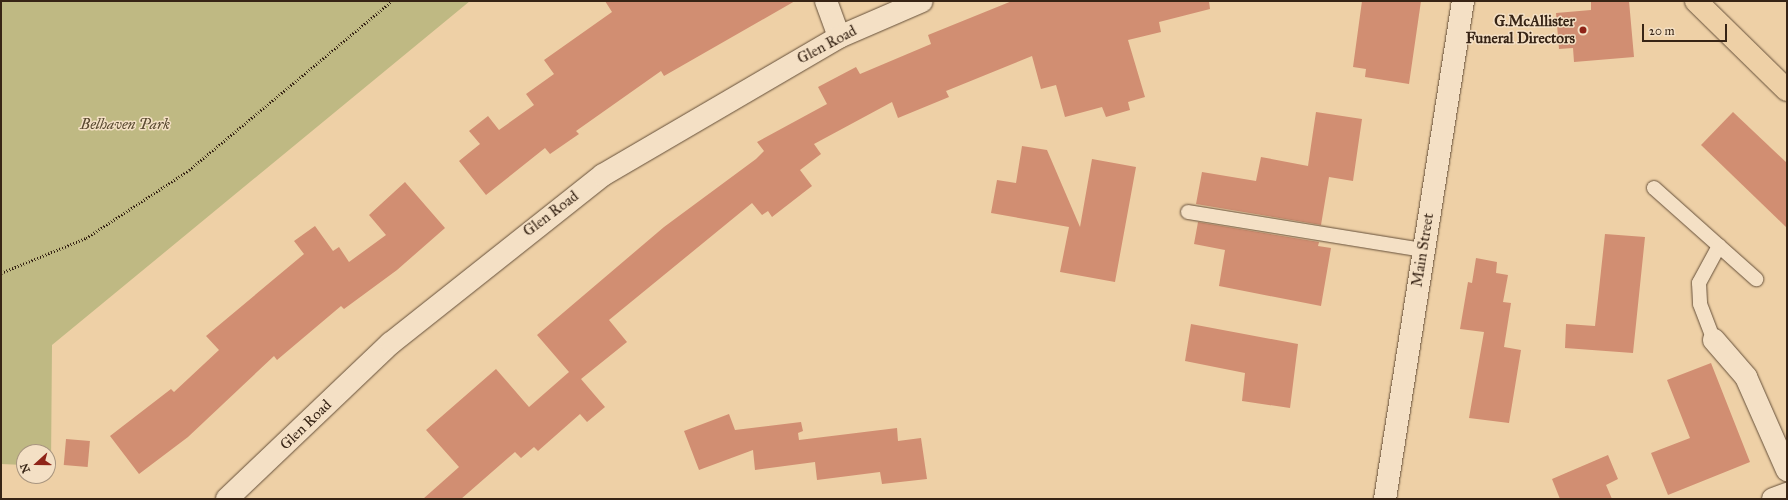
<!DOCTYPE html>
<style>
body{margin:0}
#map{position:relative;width:1788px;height:500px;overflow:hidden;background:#eed0a6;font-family:"IM FELL Great Primer",serif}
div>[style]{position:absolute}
.green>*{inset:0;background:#bfb983}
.building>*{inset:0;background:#d18e72;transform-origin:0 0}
.path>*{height:2.5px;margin-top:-1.25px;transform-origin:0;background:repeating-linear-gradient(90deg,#372415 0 1px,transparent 0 3px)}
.roads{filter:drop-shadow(0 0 1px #654f39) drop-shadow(0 0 1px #654f39)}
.service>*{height:14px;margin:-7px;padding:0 7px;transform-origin:7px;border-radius:7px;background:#f4e0c5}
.minor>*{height:22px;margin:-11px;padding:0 11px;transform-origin:11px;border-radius:11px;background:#f4e0c5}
.primary>*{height:22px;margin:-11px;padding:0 11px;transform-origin:11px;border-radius:11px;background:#eed0a6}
.dots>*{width:11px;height:11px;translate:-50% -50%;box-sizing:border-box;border:2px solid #f4e0c5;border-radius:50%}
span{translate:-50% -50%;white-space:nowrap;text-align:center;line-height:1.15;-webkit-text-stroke:3px #f4e0c5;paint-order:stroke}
.poi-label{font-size:15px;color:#372415;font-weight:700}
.right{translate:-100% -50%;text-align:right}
.street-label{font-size:15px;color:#372415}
.park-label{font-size:15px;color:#594930;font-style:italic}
.frame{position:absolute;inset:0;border:2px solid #372415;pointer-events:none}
.north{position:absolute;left:16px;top:444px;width:40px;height:40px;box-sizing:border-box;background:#f4e0c5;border:1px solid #a8957f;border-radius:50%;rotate:249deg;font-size:11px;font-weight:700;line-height:16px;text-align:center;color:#372415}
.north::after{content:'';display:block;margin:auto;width:14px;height:18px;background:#8f2418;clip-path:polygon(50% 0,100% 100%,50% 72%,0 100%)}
.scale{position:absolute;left:1642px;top:24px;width:85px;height:18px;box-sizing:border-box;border:2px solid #372415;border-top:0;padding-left:5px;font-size:12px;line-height:14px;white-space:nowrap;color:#372415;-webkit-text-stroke:3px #f4e0c5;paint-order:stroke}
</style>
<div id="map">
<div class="green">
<div style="clip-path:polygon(1px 1px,470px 1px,52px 345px,51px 467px,48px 466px,48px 452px,24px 452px,24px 465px,1px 464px)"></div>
</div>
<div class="building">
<div style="clip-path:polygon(605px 1px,795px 1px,664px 76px,661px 71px,576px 131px,579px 134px,550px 154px,545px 148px,486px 195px,459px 161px,480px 144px,469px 131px,488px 116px,499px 130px,534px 105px,526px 94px,554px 74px,544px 60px,612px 12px)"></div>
<div style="clip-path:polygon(1012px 1px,1209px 1px,1210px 9px,1159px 22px,1161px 32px,1128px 40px,1145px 97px,1128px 102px,1130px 110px,1106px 117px,1102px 107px,1065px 117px,1056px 85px,1041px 89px,1032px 56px,946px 91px,949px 97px,898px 118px,892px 102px,814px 144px,821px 154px,800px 170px,812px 186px,772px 217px,768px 211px,762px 215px,752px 203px,609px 320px,627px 342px,581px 379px,605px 407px,587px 422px,580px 414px,538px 451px,534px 447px,521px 458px,515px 452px,461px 499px,423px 499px,459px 467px,426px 430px,496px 369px,529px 407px,569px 372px,537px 335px,664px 227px,756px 159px,764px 151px,757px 142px,827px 104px,818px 87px,856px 67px,860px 74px,931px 44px,928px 35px)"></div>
<div style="clip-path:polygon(1362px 1px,1421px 1px,1409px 84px,1365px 77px,1366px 69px,1353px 67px)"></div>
<div style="clip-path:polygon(1591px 1px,1629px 1px,1634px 57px,1574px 62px,1573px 48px,1559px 49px,1556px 13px,1591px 10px)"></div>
<div style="clip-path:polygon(1316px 112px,1362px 119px,1353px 181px,1329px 177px,1321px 225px,1196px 204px,1202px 172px,1256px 181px,1261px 157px,1308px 166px)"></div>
<div style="clip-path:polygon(1733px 112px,1787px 163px,1787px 228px,1701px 145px)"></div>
<div style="clip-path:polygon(1022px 146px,1047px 150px,1080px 227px,1092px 159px,1136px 167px,1115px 282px,1060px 272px,1069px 227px,991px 213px,997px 180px,1016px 183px)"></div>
<div style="clip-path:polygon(405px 182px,445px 228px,397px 270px,344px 309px,341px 306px,277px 360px,274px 356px,188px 437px,139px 474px,110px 436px,171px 389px,174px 392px,219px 350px,206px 336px,304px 254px,294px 241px,315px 226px,333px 251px,339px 247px,349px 262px,386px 235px,369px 215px)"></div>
<div style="clip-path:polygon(1198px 222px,1319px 242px,1318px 246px,1331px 248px,1321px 306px,1219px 286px,1225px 250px,1194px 244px)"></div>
<div style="clip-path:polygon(1605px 234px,1645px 237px,1633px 353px,1565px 348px,1566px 324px,1595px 326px)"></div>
<div style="clip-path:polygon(1476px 258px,1497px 262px,1496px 273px,1508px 275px,1503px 302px,1511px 303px,1504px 347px,1521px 350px,1509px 423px,1469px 418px,1484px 332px,1460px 329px,1468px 282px,1472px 283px)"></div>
<div style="clip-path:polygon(1191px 324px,1298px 344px,1290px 408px,1242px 401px,1245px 373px,1185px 361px)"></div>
<div style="clip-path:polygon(1711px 363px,1750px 462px,1668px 495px,1651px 453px,1690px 438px,1667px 380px)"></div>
<div style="clip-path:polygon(729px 414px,735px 430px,801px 422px,803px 431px,798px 433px,799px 440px,897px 428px,898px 441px,921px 438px,927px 479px,882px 484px,880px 472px,817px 480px,815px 462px,755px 470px,753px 450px,699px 470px,684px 431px)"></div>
<div style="left:66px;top:439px;width:24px;height:26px;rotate:5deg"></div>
<div style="clip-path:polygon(1608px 455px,1618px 479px,1606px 485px,1612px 499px,1560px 499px,1552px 479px)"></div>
</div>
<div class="path">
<div style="left:1px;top:273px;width:92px;rotate:-22.4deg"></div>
<div style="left:86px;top:238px;width:123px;rotate:-33.4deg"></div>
<div style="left:189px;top:170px;width:264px;rotate:-39.8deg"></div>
</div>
<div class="roads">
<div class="service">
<div style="left:1654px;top:188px;width:87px;rotate:41.7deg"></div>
<div style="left:1719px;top:246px;width:42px;rotate:118.4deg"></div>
<div style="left:1699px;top:283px;width:21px;rotate:87deg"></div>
<div style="left:1700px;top:304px;width:39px;rotate:69deg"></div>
<div style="left:1188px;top:212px;width:238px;rotate:9.2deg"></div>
<div style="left:1719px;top:246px;width:50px;rotate:41.7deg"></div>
</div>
<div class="minor">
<div style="left:826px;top:1px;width:38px;rotate:70deg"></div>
<div style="left:1714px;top:340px;width:49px;rotate:49.1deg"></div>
<div style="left:1746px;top:377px;width:102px;rotate:66.2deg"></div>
<div style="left:227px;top:499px;width:226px;rotate:-43.6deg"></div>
<div style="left:391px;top:343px;width:270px;rotate:-38.4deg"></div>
<div style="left:603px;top:175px;width:273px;rotate:-30.3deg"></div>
<div style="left:839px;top:37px;width:90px;rotate:-23.4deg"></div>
<div style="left:1385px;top:499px;width:504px;rotate:-81.1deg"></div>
<div style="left:1773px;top:499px;width:15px;rotate:-20deg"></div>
</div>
<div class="primary">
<div style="left:1696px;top:1px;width:127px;rotate:44.4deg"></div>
</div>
</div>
<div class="dots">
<div style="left:1583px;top:30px;background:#8f2418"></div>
</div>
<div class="poi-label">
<span class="right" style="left:1575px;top:30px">G.McAllister<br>Funeral Directors</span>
</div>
<div class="street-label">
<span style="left:827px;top:45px;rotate:-28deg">Glen Road</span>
<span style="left:551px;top:214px;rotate:-37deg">Glen Road</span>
<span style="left:1423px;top:250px;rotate:-81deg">Main Street</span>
<span style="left:306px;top:425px;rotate:-44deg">Glen Road</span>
</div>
<div class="park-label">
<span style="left:125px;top:125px">Belhaven Park</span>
</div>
<div class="frame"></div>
<div class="north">N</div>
<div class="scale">20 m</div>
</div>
